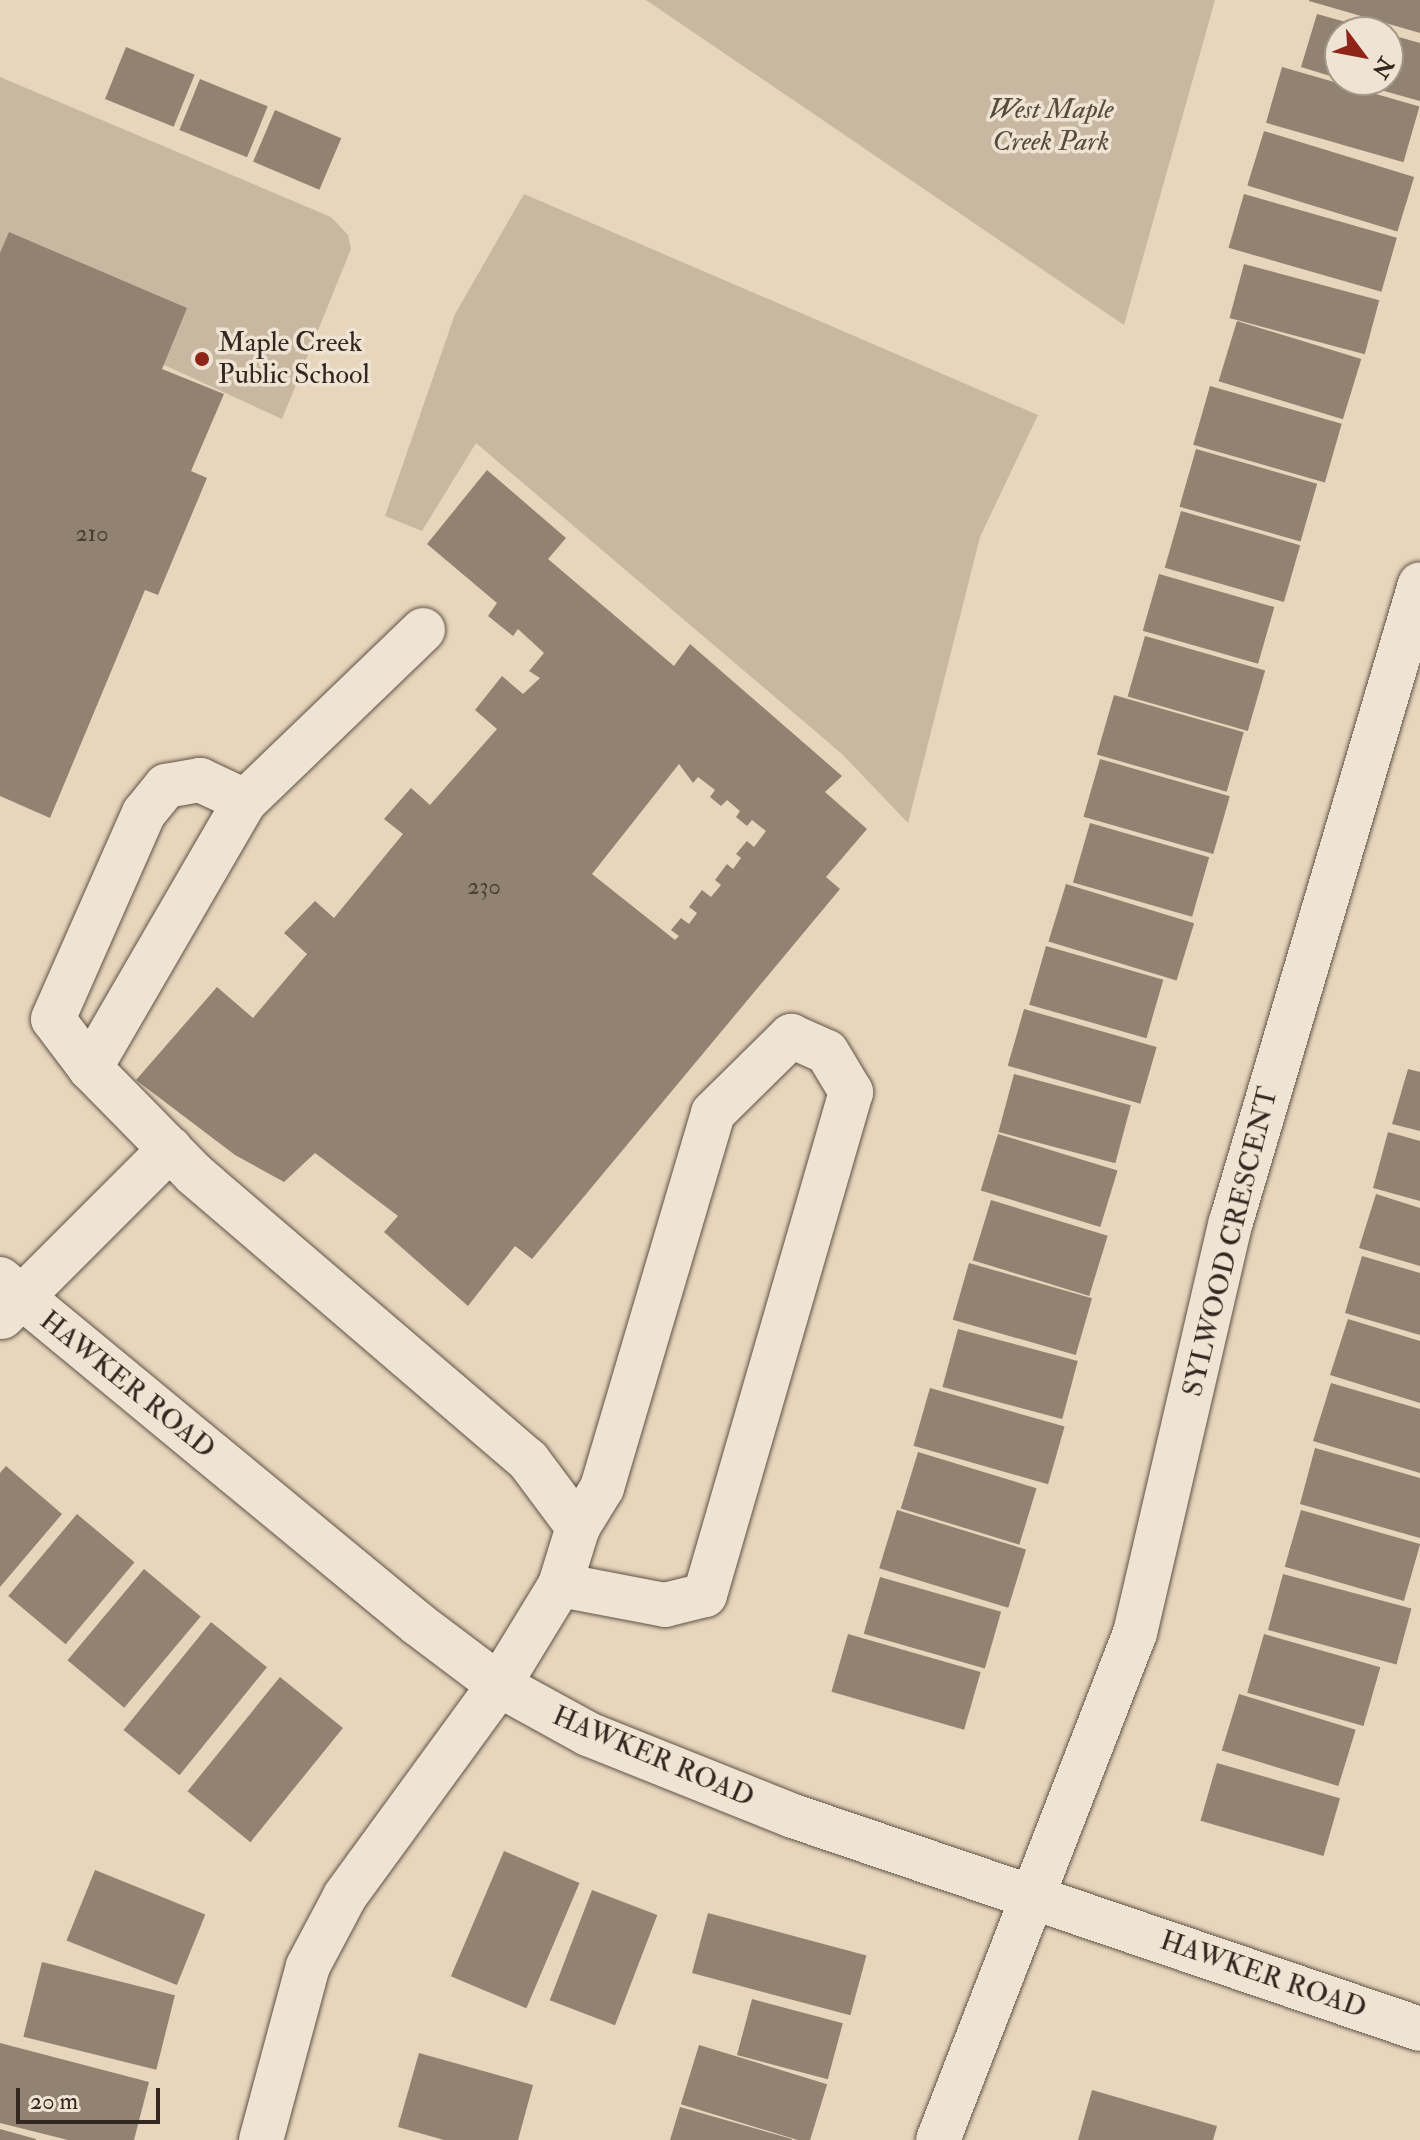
<!DOCTYPE html>
<style>
body{margin:0}
#map{position:relative;width:1420px;height:2140px;overflow:hidden;background:#e7d6bc;font-family:"IM FELL Double Pica",serif}
div>[style]{position:absolute}
.green>*{inset:0;background:#c8b8a1}
.building>*{inset:0;background:#918271;transform-origin:0 0}
.roads{filter:drop-shadow(0 0 2px #605347) drop-shadow(0 0 2px #605347)}
.minor>*{height:44px;margin:-22px;padding:0 22px;transform-origin:22px;border-radius:22px;background:#efe4d3}
.dots>*{width:22px;height:22px;translate:-50% -50%;box-sizing:border-box;border:4px solid #efe4d3;border-radius:50%}
span{translate:-50% -50%;white-space:nowrap;text-align:center;line-height:1.15;-webkit-text-stroke:7px #efe4d3;paint-order:stroke}
.number-label{font-size:24px;color:#4a3e34}
.number-label span{-webkit-text-stroke-width:0}
.park-label{font-size:28px;color:#584b40;font-style:italic}
.poi-label{font-size:28px;color:#332720}
.left{translate:0 -50%;text-align:left}
.street-label{font-size:28px;color:#332720}
.north{position:absolute;left:1324px;top:16px;width:80px;height:80px;box-sizing:border-box;background:#efe4d3;border:2px solid #a4988b;border-radius:50%;rotate:122deg;font-size:22px;font-weight:700;line-height:32px;text-align:center;color:#332720}
.north::after{content:'';display:block;margin:auto;width:28px;height:36px;background:#8f2418;clip-path:polygon(50% 0,100% 100%,50% 72%,0 100%)}
.scale{position:absolute;left:16px;top:2088px;width:144px;height:36px;box-sizing:border-box;border:4px solid #332720;border-top:0;padding-left:10px;font-size:24px;line-height:28px;white-space:nowrap;color:#332720;-webkit-text-stroke:6px #efe4d3;paint-order:stroke}
</style>
<div id="map">
<div class="green">
<div style="clip-path:polygon(646px 0,1215px 0,1124px 325px)"></div>
<div style="clip-path:polygon(0 77px,331px 217px,348px 235px,351px 249px,282px 419px,125px 347px,0 324px)"></div>
<div style="clip-path:polygon(524px 194px,1038px 415px,980px 537px,908px 823px,842px 754px,476px 443px,422px 531px,385px 516px,455px 314px)"></div>
</div>
<div class="building">
<div style="clip-path:polygon(1309px 0,1420px 0,1420px 33px,1309px 1px)"></div>
<div style="clip-path:polygon(1317px 14px,1378px 31px,1340px 32px,1340px 79px,1301px 67px)"></div>
<div style="clip-path:polygon(1388px 34px,1420px 43px,1420px 101px,1348px 81px,1388px 80px)"></div>
<div style="left:126px;top:47px;width:74px;height:56px;rotate:22deg"></div>
<div style="left:1282px;top:67px;width:143px;height:58px;rotate:16deg"></div>
<div style="left:200px;top:79px;width:73px;height:55px;rotate:22deg"></div>
<div style="left:275px;top:110px;width:72px;height:56px;rotate:23deg"></div>
<div style="left:1264px;top:131px;width:157px;height:57px;rotate:17deg"></div>
<div style="left:1244px;top:194px;width:159px;height:56px;rotate:16deg"></div>
<div style="clip-path:polygon(9px 232px,187px 308px,162px 369px,224px 394px,191px 471px,207px 478px,158px 595px,145px 590px,50px 818px,0 796px,0 253px)"></div>
<div style="left:1244px;top:264px;width:140px;height:56px;rotate:15deg"></div>
<div style="left:1237px;top:321px;width:130px;height:63px;rotate:17deg"></div>
<div style="left:1210px;top:386px;width:137px;height:61px;rotate:16deg"></div>
<div style="left:1196px;top:449px;width:126px;height:60px;rotate:16deg"></div>
<div style="clip-path:polygon(evenodd,487px 470px,566px 538px,548px 559px,674px 666px,690px 644px,842px 776px,825px 792px,867px 829px,826px 877px,840px 889px,532px 1259px,515px 1246px,468px 1306px,384px 1232px,398px 1216px,315px 1153px,284px 1182px,235px 1155px,136px 1080px,217px 987px,253px 1018px,307px 954px,284px 933px,315px 901px,334px 918px,403px 834px,384px 819px,411px 788px,430px 805px,497px 729px,475px 710px,502px 676px,523px 694px,540px 678px,529px 671px,544px 653px,518px 629px,513px 636px,488px 616px,497px 603px,427px 544px,487px 470px,679px 764px,693px 783px,698px 777px,715px 790px,710px 797px,721px 806px,727px 800px,740px 811px,736px 817px,747px 826px,752px 820px,766px 831px,754px 847px,747px 841px,736px 854px,741px 858px,733px 869px,727px 864px,715px 880px,721px 885px,711px 897px,702px 890px,689px 907px,697px 913px,689px 924px,681px 918px,671px 930px,679px 936px,675px 940px,592px 874px,679px 764px)"></div>
<div style="left:1181px;top:511px;width:124px;height:59px;rotate:16deg"></div>
<div style="left:1159px;top:574px;width:120px;height:59px;rotate:16deg"></div>
<div style="left:1145px;top:636px;width:125px;height:63px;rotate:16deg"></div>
<div style="left:1114px;top:695px;width:135px;height:62px;rotate:16deg"></div>
<div style="left:1100px;top:759px;width:135px;height:60px;rotate:16deg"></div>
<div style="left:1090px;top:823px;width:124px;height:62px;rotate:16deg"></div>
<div style="left:1066px;top:884px;width:134px;height:60px;rotate:17deg"></div>
<div style="left:1046px;top:946px;width:122px;height:61px;rotate:16deg"></div>
<div style="left:1024px;top:1009px;width:138px;height:59px;rotate:16deg"></div>
<div style="clip-path:polygon(1408px 1069px,1420px 1072px,1420px 1131px,1392px 1124px)"></div>
<div style="left:1014px;top:1074px;width:121px;height:60px;rotate:15deg"></div>
<div style="clip-path:polygon(1388px 1132px,1420px 1141px,1420px 1201px,1373px 1188px)"></div>
<div style="left:998px;top:1134px;width:125px;height:59px;rotate:17deg"></div>
<div style="clip-path:polygon(1376px 1194px,1420px 1208px,1420px 1266px,1359px 1248px)"></div>
<div style="left:991px;top:1200px;width:122px;height:63px;rotate:17deg"></div>
<div style="clip-path:polygon(1362px 1256px,1420px 1273px,1420px 1335px,1345px 1313px)"></div>
<div style="left:969px;top:1263px;width:128px;height:59px;rotate:16deg"></div>
<div style="clip-path:polygon(1348px 1319px,1420px 1341px,1420px 1403px,1330px 1375px)"></div>
<div style="left:958px;top:1329px;width:124px;height:60px;rotate:15deg"></div>
<div style="clip-path:polygon(1331px 1383px,1420px 1409px,1420px 1473px,1313px 1441px)"></div>
<div style="left:930px;top:1388px;width:140px;height:60px;rotate:16deg"></div>
<div style="clip-path:polygon(1315px 1448px,1420px 1478px,1420px 1538px,1300px 1504px)"></div>
<div style="left:918px;top:1452px;width:124px;height:59px;rotate:17deg"></div>
<div style="clip-path:polygon(6px 1466px,62px 1514px,0 1587px,0 1473px)"></div>
<div style="left:897px;top:1510px;width:135px;height:61px;rotate:17deg"></div>
<div style="left:1301px;top:1510px;width:124px;height:59px;rotate:16deg"></div>
<div style="left:77px;top:1514px;width:75px;height:107px;rotate:40deg"></div>
<div style="left:144px;top:1569px;width:74px;height:119px;rotate:40deg"></div>
<div style="left:1283px;top:1574px;width:133px;height:58px;rotate:15deg"></div>
<div style="left:880px;top:1577px;width:126px;height:59px;rotate:16deg"></div>
<div style="left:211px;top:1622px;width:72px;height:139px;rotate:39deg"></div>
<div style="left:848px;top:1634px;width:138px;height:60px;rotate:16deg"></div>
<div style="left:1264px;top:1634px;width:121px;height:61px;rotate:16deg"></div>
<div style="left:280px;top:1677px;width:81px;height:147px;rotate:39deg"></div>
<div style="left:1239px;top:1694px;width:122px;height:59px;rotate:17deg"></div>
<div style="left:1217px;top:1763px;width:128px;height:60px;rotate:16deg"></div>
<div style="left:504px;top:1851px;width:82px;height:136px;rotate:23deg"></div>
<div style="left:95px;top:1870px;width:119px;height:76px;rotate:22deg"></div>
<div style="left:592px;top:1890px;width:70px;height:118px;rotate:21deg"></div>
<div style="left:708px;top:1913px;width:164px;height:62px;rotate:15deg"></div>
<div style="left:42px;top:1962px;width:137px;height:77px;rotate:14deg"></div>
<div style="left:752px;top:1999px;width:94px;height:58px;rotate:15deg"></div>
<div style="clip-path:polygon(0 2043px,149px 2082px,134px 2140px,68px 2140px,0 2123px)"></div>
<div style="left:699px;top:2045px;width:134px;height:62px;rotate:17deg"></div>
<div style="clip-path:polygon(419px 2053px,533px 2085px,518px 2140px,444px 2140px,398px 2127px)"></div>
<div style="clip-path:polygon(1092px 2090px,1217px 2126px,1213px 2140px,1078px 2140px)"></div>
<div style="clip-path:polygon(680px 2107px,792px 2139px,792px 2140px,670px 2140px)"></div>
<div style="clip-path:polygon(0 2129px,36px 2139px,36px 2140px,0 2140px)"></div>
</div>
<div class="roads">
<div class="minor">
<div style="left:423px;top:630px;width:247px;rotate:136.1deg"></div>
<div style="left:245px;top:801px;width:309px;rotate:120.1deg"></div>
<div style="left:90px;top:1068px;width:148px;rotate:45.5deg"></div>
<div style="left:194px;top:1174px;width:440px;rotate:40.6deg"></div>
<div style="left:528px;top:1460px;width:84px;rotate:53.3deg"></div>
<div style="left:90px;top:1068px;width:61px;rotate:-127.1deg"></div>
<div style="left:53px;top:1019px;width:225px;rotate:-66.2deg"></div>
<div style="left:144px;top:813px;width:35px;rotate:-51deg"></div>
<div style="left:166px;top:786px;width:35px;rotate:-10deg"></div>
<div style="left:200px;top:780px;width:50px;rotate:25deg"></div>
<div style="left:0;top:1279px;width:542px;rotate:39.53deg"></div>
<div style="left:418px;top:1624px;width:101px;rotate:37deg"></div>
<div style="left:499px;top:1685px;width:102px;rotate:28.8deg"></div>
<div style="left:588px;top:1734px;width:221px;rotate:21.8deg"></div>
<div style="left:793px;top:1816px;width:662px;rotate:18.76deg"></div>
<div style="left:2px;top:1317px;width:238px;rotate:-45deg"></div>
<div style="left:261px;top:2140px;width:180px;rotate:-74.9deg"></div>
<div style="left:308px;top:1966px;width:79px;rotate:-62.1deg"></div>
<div style="left:345px;top:1896px;width:261px;rotate:-53.9deg"></div>
<div style="left:499px;top:1685px;width:117px;rotate:-58.6deg"></div>
<div style="left:560px;top:1585px;width:61px;rotate:-72.8deg"></div>
<div style="left:578px;top:1527px;width:46px;rotate:-58.4deg"></div>
<div style="left:602px;top:1488px;width:391px;rotate:-73.5deg"></div>
<div style="left:713px;top:1113px;width:110px;rotate:-44.6deg"></div>
<div style="left:791px;top:1036px;width:39px;rotate:24deg"></div>
<div style="left:827px;top:1052px;width:47px;rotate:59deg"></div>
<div style="left:851px;top:1092px;width:524px;rotate:106.19deg"></div>
<div style="left:705px;top:1595px;width:41px;rotate:166deg"></div>
<div style="left:665px;top:1605px;width:107px;rotate:-169.2deg"></div>
<div style="left:938px;top:2140px;width:544px;rotate:-68.77deg"></div>
<div style="left:1135px;top:1633px;width:422px;rotate:-76.9deg"></div>
<div style="left:1231px;top:1222px;width:665px;rotate:-73.5deg"></div>
</div>
</div>
<div class="dots">
<div style="left:202px;top:359px;background:#8f2418"></div>
</div>
<div class="number-label">
<span style="left:92px;top:534px">210</span>
<span style="left:484px;top:887px">230</span>
</div>
<div class="park-label">
<span style="left:1051px;top:126px">West Maple<br>Creek Park</span>
</div>
<div class="poi-label">
<span class="left" style="left:218px;top:359px">Maple Creek<br>Public School</span>
</div>
<div class="street-label">
<span style="left:1231px;top:1242px;rotate:-76deg">SYLWOOD CRESCENT</span>
<span style="left:127px;top:1385px;rotate:39deg">HAWKER ROAD</span>
<span style="left:653px;top:1757px;rotate:23deg">HAWKER ROAD</span>
<span style="left:1263px;top:1975px;rotate:19deg">HAWKER ROAD</span>
</div>
<div class="north">N</div>
<div class="scale">20 m</div>
</div>
